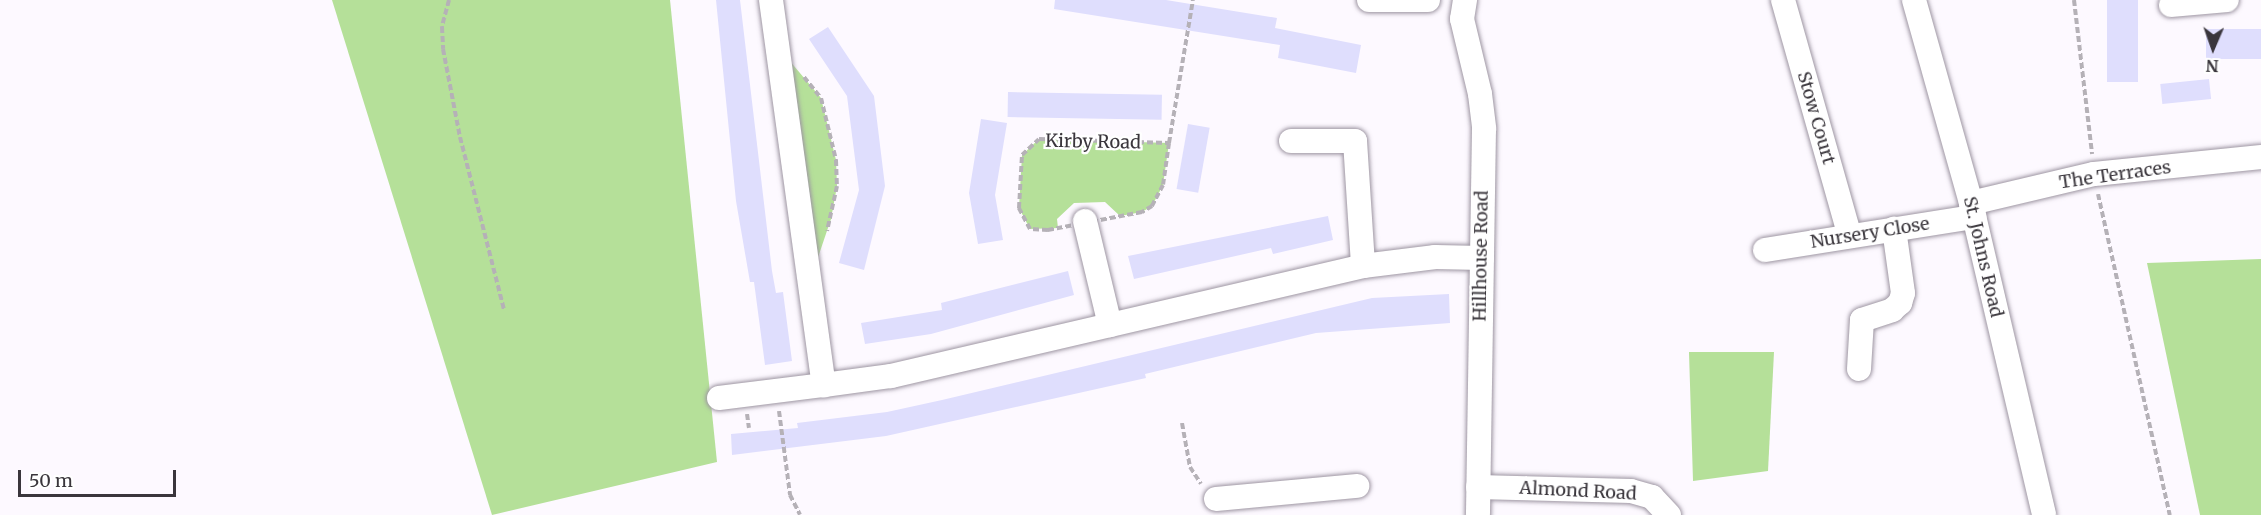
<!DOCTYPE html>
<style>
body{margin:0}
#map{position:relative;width:2261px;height:515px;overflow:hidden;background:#fdf9ff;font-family:Merriweather,serif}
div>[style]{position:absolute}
.green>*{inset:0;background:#b5e099}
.building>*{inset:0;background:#dfdefd;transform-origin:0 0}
.path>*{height:4px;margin-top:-2px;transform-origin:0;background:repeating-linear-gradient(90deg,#b5b1b7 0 6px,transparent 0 9px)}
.roads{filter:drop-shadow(0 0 2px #9e96a3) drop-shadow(0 0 2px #9e96a3)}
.minor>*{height:24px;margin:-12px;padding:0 12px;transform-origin:12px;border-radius:12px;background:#fff}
span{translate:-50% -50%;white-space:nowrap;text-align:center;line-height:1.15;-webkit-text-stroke:4.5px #fff;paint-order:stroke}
.street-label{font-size:18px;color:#3a363c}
.north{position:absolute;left:2183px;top:18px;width:60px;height:60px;-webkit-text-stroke:4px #fff;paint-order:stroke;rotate:182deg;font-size:16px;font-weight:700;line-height:24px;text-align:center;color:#3a363c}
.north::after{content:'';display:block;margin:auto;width:21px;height:27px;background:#3a363c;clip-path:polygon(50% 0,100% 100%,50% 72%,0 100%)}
.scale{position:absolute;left:18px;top:470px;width:158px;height:27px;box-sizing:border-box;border:3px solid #3a363c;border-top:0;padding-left:8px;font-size:18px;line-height:21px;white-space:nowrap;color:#3a363c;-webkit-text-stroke:4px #fff;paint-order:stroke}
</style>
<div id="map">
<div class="green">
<div style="clip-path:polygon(332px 0,670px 0,717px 462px,492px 515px)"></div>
<div style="clip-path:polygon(778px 47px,821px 98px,836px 160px,837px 186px,831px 219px,811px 278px)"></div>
<div style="clip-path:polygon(1039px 139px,1169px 143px,1163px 185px,1152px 206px,1142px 212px,1120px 216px,1105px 202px,1074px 203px,1057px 219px,1058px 228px,1030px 229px,1019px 208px,1022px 155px)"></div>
<div style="clip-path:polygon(2261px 259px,2261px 515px,2200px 515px,2147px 263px)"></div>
<div style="clip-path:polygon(1689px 352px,1774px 352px,1768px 471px,1693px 481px)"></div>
</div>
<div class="building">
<div style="clip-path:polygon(716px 0,740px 0,772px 271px,776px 293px,783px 292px,792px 361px,765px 365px,754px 282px,750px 282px,736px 201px)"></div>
<div style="clip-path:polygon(1055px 0,1166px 0,1277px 18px,1275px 28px,1361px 45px,1356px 73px,1278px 58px,1280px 45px,1054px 9px)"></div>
<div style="left:2107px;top:0;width:31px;height:82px"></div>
<div style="clip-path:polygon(828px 27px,874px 96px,885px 186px,864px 270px,839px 263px,859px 190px,847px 96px,809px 39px)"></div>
<div style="left:2261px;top:29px;width:30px;height:55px;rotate:90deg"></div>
<div style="left:2209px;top:79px;width:20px;height:49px;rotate:84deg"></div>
<div style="left:1008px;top:92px;width:154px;height:25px;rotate:1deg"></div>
<div style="clip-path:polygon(981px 119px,1007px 123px,995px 195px,1003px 240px,978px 244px,969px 193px)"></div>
<div style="left:1188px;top:124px;width:22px;height:66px;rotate:10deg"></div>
<div style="clip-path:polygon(1328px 216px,1333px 240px,1273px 254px,1271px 248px,1134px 279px,1128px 256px)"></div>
<div style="clip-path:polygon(1068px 271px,1074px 295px,931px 334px,865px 344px,861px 323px,942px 310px,941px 303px)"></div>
<div style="clip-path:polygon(1449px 294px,1450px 323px,1316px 333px,1145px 374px,1146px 378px,886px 436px,732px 455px,731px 434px,798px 428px,797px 423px,887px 412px,942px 400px,1372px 298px)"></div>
</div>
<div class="path">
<div style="left:449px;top:0;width:28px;rotate:105deg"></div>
<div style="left:442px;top:27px;width:22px;rotate:87deg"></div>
<div style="left:443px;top:49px;width:90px;rotate:79.1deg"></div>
<div style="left:460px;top:137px;width:178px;rotate:75.7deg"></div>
<div style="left:2074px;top:0;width:155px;rotate:83.3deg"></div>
<div style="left:804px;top:77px;width:27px;rotate:51deg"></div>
<div style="left:821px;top:98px;width:64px;rotate:76.4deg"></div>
<div style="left:836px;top:160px;width:26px;rotate:88deg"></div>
<div style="left:837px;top:186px;width:46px;rotate:102.5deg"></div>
<div style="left:1039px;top:139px;width:130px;rotate:1.8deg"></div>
<div style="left:1169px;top:143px;width:42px;rotate:98.1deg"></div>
<div style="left:1163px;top:185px;width:24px;rotate:118deg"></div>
<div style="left:1152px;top:206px;width:12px;rotate:149deg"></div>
<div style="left:1142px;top:212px;width:96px;rotate:169.2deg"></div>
<div style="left:1048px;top:230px;width:18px;rotate:-177deg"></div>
<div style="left:1030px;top:229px;width:24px;rotate:-118deg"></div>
<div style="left:1019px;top:208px;width:53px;rotate:-86.8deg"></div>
<div style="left:1022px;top:155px;width:23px;rotate:-43deg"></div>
<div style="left:1169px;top:143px;width:145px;rotate:-80.5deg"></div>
<div style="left:2098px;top:194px;width:329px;rotate:77.4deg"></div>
<div style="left:779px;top:411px;width:85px;rotate:82.5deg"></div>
<div style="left:790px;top:495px;width:22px;rotate:63deg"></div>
<div style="left:747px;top:414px;width:14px;rotate:82deg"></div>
<div style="left:1182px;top:423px;width:45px;rotate:79.7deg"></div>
<div style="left:1190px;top:467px;width:20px;rotate:57deg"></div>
</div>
<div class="roads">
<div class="minor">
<div style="left:771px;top:0;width:389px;rotate:82.2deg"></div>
<div style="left:824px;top:385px;width:68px;rotate:-7.7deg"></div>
<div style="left:891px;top:376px;width:485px;rotate:-13.1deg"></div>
<div style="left:1363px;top:266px;width:73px;rotate:-7.1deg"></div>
<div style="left:1435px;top:257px;width:47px;rotate:1.2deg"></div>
<div style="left:1369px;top:0;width:59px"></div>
<div style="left:1465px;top:0;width:19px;rotate:99deg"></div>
<div style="left:1462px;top:19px;width:77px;rotate:76.5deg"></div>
<div style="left:1480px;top:94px;width:35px;rotate:83deg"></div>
<div style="left:1484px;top:129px;width:386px;rotate:90.9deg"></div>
<div style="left:1783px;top:0;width:245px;rotate:74.2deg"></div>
<div style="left:1914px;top:0;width:211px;rotate:74.3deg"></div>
<div style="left:1971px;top:203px;width:320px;rotate:76.8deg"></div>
<div style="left:2171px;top:5px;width:56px;rotate:-5.1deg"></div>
<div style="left:1291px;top:141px;width:64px"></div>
<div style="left:1355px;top:141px;width:125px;rotate:86.3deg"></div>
<div style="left:1971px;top:203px;width:126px;rotate:-13.3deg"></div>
<div style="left:2094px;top:174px;width:168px;rotate:-5.8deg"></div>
<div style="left:1085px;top:221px;width:107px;rotate:76.5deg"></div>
<div style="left:1765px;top:250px;width:212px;rotate:-9deg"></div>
<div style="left:1859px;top:369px;width:49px;rotate:-86.5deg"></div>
<div style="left:1862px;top:320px;width:32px;rotate:-18deg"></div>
<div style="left:1892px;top:310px;width:11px;rotate:-41deg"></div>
<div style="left:1900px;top:303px;width:10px;rotate:-73deg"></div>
<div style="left:1903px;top:293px;width:65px;rotate:-98deg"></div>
<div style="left:719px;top:398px;width:106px;rotate:-7.1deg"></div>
<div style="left:1478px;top:487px;width:153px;rotate:1.5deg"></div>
<div style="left:1631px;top:491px;width:22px;rotate:16deg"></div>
<div style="left:1652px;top:497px;width:25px;rotate:47deg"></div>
<div style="left:1216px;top:499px;width:142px;rotate:-5.3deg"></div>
</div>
</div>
<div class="street-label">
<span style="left:1816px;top:118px;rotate:74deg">Stow Court</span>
<span style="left:1093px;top:142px;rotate:1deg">Kirby Road</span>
<span style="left:2115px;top:175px;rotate:-8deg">The Terraces</span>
<span style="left:1870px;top:233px;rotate:-9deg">Nursery Close</span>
<span style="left:1481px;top:256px;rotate:-89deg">Hillhouse Road</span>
<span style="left:1983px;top:257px;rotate:77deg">St. Johns Road</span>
<span style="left:1578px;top:491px;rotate:3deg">Almond Road</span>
</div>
<div class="north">N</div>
<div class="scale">50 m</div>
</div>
